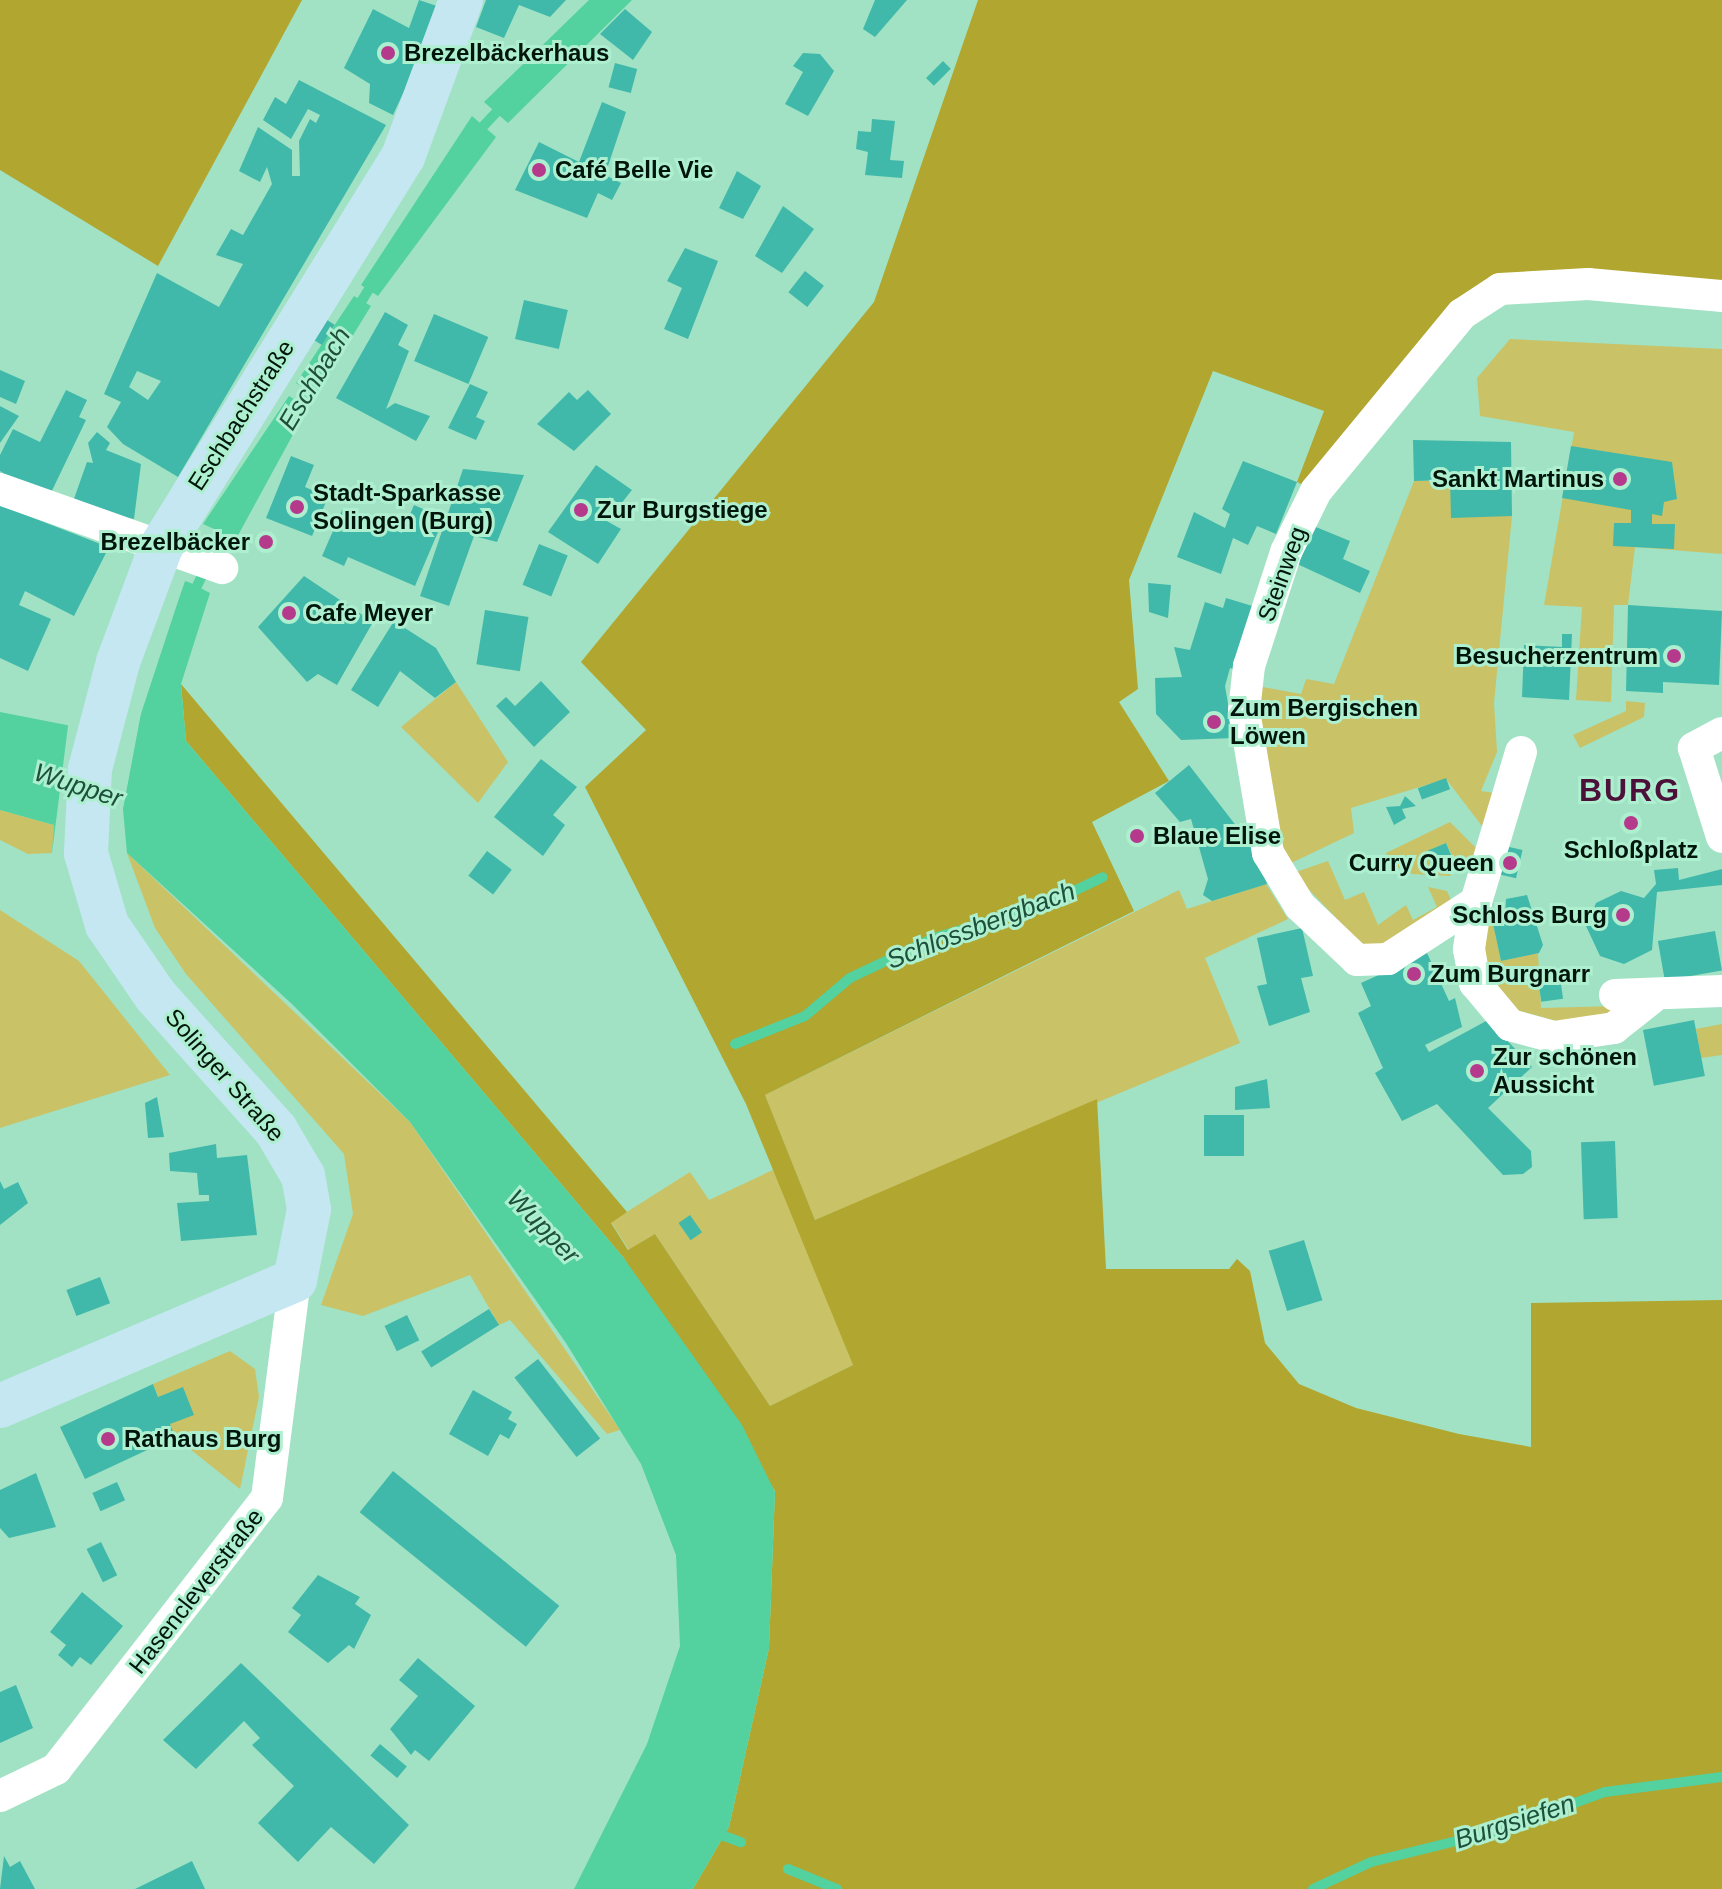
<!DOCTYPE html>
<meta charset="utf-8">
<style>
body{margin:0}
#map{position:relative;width:1722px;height:1889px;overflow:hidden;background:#a1e2c4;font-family:Arial,sans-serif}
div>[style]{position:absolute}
.green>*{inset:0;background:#cac266}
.forest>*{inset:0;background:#b1a62f}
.water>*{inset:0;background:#53d19f}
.pier>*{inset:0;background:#a1e2c4}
.stream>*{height:10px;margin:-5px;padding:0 5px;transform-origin:5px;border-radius:5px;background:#53d19f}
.building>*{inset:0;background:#41b9aa;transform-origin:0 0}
.minor>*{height:32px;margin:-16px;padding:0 16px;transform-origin:16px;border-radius:16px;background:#fff}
.secondary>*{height:44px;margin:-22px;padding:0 22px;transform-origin:22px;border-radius:22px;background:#c5e7f2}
.dots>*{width:22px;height:22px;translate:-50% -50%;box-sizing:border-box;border:4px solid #aeefd0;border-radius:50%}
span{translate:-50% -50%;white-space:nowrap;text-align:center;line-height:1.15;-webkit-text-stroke:6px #aeefd0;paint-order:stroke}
.poi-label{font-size:24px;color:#00160c;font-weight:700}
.left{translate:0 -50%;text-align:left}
.right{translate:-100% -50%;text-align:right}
.street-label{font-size:24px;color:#00160c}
.water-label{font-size:26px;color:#1d503b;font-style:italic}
.district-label{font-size:32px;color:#4c1138;font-weight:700;letter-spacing:2px}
</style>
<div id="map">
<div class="green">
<div style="clip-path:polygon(1510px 339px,1722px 349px,1722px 554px,1635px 547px,1628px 605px,1614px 605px,1611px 702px,1576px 700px,1582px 607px,1544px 605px,1574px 432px,1480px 416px,1477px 378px)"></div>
<div style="clip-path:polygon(1450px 480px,1512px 516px,1494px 703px,1497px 752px,1481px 791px,1494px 793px,1485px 830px,1446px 779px,1351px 808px,1354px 833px,1285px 866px,1252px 685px,1301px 694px,1306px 679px,1334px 684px,1414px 481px)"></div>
<div style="clip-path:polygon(456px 682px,508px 762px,478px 803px,401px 727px)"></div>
<div style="clip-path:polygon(1626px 701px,1645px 703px,1644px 717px,1580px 748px,1573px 735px,1626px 711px)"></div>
<div style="clip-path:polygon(0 810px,54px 825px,52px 853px,28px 854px,0 840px)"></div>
<div style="clip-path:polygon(1450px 822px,1481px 853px,1477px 865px,1460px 872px,1446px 843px,1426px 852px,1431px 864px,1442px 859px,1451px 876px,1412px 874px,1391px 864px,1386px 853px)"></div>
<div style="clip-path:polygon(127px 853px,410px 1122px,620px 1430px,607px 1434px,510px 1320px,499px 1325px,470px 1275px,363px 1316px,321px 1305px,353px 1214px,344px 1154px,186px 974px,155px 928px)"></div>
<div style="clip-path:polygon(1328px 861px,1345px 900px,1364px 892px,1378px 925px,1406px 905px,1413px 920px,1437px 907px,1428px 887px,1447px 891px,1454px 907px,1388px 946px,1363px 946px,1293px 873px)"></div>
<div style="clip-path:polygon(1266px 884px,1288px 919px,1205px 958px,1240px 1043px,815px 1220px,765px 1095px,1179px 890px,1187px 909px)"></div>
<div style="clip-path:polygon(0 910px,79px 961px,170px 1075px,0 1128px)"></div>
<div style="clip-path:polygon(1492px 919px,1501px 961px,1538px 953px,1541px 1008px,1615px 1006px,1614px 1015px,1560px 1022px,1509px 1008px,1493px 989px,1480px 934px)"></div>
<div style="clip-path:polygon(1722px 1024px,1722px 1055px,1701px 1058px,1696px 1029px)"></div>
<div style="clip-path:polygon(775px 1169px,853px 1365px,770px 1406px,655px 1234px,629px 1250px,611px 1222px,690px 1172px,709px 1200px)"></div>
<div style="clip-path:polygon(230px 1351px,255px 1369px,259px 1397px,240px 1489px,175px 1437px,153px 1384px)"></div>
</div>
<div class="forest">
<div style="clip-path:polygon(0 0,302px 0,158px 266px,0 170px)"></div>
<div style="clip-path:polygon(978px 0,1722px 0,1722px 296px,1499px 289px,1316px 491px,1297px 482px,1324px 411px,1213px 371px,1129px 580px,1138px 689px,1119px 702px,1169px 781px,1092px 822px,1134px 911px,765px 1095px,815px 1220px,1097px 1099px,1106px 1269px,1229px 1269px,1237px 1259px,1250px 1271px,1265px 1343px,1299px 1384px,1356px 1408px,1459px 1434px,1531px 1447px,1531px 1303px,1722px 1300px,1722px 1889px,693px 1889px,729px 1827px,769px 1648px,775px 1491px,623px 1257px,186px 741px,181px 684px,627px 1212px,611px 1223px,628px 1250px,655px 1234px,770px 1406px,853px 1365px,746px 1104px,585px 787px,646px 730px,581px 662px,874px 302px)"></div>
</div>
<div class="water">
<div style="clip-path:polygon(589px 0,632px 0,508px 123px,484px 102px)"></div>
<div style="clip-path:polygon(472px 116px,496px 137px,378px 296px,361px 285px)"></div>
<div style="clip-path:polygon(354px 296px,371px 306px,316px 395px,296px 383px)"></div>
<div style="clip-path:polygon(289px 396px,308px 407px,236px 539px,203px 524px)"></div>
<div style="clip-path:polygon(185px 580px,210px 593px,181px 684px,186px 741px,623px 1257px,742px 1425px,775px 1492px,769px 1648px,729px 1827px,693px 1889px,574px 1889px,647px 1744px,680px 1646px,676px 1555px,641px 1464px,566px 1343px,410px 1122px,293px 1005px,127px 853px,52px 853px,54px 825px,0 810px,0 712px,133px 738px)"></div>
</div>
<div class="pier">
<div style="clip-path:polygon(186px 577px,212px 589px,185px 581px,145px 692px,123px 809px,127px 853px,52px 853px,69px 718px,130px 734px,167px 613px)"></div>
</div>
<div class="stream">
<div style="left:475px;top:135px;width:44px;rotate:-46.8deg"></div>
<div style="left:356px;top:310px;width:36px;rotate:-58deg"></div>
<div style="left:294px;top:413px;width:40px;rotate:-58deg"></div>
<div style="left:191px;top:598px;width:84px;rotate:-63.7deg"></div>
<div style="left:735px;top:1044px;width:75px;rotate:-21.8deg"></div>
<div style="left:805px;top:1016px;width:59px;rotate:-40.2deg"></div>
<div style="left:850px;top:978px;width:93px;rotate:-25.5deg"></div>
<div style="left:934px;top:938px;width:116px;rotate:-16.6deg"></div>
<div style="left:1045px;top:905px;width:64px;rotate:-25.8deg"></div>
<div style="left:713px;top:1832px;width:30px;rotate:20deg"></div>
<div style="left:788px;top:1869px;width:53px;rotate:22.2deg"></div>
<div style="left:1313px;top:1889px;width:64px;rotate:-25deg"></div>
<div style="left:1371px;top:1862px;width:130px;rotate:-13.8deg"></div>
<div style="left:1497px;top:1831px;width:115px;rotate:-19.9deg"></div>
<div style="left:1605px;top:1792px;width:118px;rotate:-7.3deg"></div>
</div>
<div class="building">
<div style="clip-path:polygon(419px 0,443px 8px,393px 115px,369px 103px,370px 84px,344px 68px,373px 9px,409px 28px)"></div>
<div style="clip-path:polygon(486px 0,566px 0,550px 17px,519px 5px,504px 38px,476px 27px)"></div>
<div style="clip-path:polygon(875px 0,907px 0,875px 37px,863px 29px)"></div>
<div style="clip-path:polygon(625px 9px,652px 32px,633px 60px,600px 34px)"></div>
<div style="clip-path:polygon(803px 53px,820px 54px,834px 71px,808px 116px,785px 104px,803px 72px,793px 66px)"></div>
<div style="left:943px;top:61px;width:11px;height:24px;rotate:45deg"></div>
<div style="left:615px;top:63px;width:23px;height:25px;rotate:15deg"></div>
<div style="clip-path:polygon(evenodd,299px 80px,386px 125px,178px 477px,123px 444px,107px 427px,121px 402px,104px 394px,157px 273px,219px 307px,243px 264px,216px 255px,231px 229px,243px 235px,272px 184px,267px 167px,260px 182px,239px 171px,258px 127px,292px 150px,292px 176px,300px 176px,299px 141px,310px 119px,316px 123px,320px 115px,308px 109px,291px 139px,263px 120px,275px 97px,286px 104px,299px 80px,137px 371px,161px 381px,148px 400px,129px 387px,137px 371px)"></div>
<div style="clip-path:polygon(602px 102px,626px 112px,605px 175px,621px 183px,612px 200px,598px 193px,587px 218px,515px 190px,539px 142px,579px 162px)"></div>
<div style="clip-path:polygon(872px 119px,895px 121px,890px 160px,904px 161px,902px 178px,865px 175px,868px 152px,856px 149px,858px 131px,871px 132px)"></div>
<div style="clip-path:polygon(737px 171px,761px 186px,743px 219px,719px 208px)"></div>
<div style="clip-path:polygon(783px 206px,814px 229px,782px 273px,755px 256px)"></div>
<div style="clip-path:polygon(685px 248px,718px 261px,688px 339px,664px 329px,682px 288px,667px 281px)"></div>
<div style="left:805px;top:271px;width:24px;height:27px;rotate:38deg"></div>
<div style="left:524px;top:300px;width:45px;height:40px;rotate:13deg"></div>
<div style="clip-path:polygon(385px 312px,408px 325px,398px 345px,409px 351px,386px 409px,395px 403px,430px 416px,416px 441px,336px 398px)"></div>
<div style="left:434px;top:314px;width:59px;height:51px;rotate:23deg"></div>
<div style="left:327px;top:320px;width:9px;height:24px;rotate:32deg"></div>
<div style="clip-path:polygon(0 370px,25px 381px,16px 404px,0 397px)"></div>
<div style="clip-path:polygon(470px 384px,488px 392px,476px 417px,485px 421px,476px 440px,448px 428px)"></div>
<div style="clip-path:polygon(66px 390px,87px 400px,79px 417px,86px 420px,47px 501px,0 471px,0 455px,13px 429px,40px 442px)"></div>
<div style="clip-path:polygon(588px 390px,611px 414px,574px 451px,537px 424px,569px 392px,577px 400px)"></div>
<div style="clip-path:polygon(0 406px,19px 416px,0 443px)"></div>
<div style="clip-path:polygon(97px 432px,110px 443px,106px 450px,141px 464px,134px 519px,70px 510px,87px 462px,93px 463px,88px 443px)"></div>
<div style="clip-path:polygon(1413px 440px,1511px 442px,1512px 516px,1451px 518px,1450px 480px,1414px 481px)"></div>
<div style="clip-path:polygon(1571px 446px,1672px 462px,1677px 499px,1664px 502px,1662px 516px,1652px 514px,1652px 524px,1675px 524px,1674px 549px,1613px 546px,1614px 523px,1631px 523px,1631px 510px,1562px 498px)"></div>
<div style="clip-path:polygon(291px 456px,314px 465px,305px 487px,328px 497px,312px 536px,266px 518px)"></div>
<div style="clip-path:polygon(1243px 461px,1297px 482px,1276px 534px,1257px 526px,1248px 545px,1233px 538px,1221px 574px,1177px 557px,1194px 512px,1225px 528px,1230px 514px,1222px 509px)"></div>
<div style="clip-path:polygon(596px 465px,632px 490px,620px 505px,610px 497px,596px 515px,621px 529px,598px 564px,548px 532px)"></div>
<div style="clip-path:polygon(463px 469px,524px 475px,497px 542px,474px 536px,449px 606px,420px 596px)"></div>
<div style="clip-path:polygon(0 505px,103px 545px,106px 553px,74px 616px,25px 591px,19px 605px,51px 619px,28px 671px,0 658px)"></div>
<div style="clip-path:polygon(414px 505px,444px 518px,415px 586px,348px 557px,344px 566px,322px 556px,343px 508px,402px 533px)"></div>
<div style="clip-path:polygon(1311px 525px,1350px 541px,1343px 559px,1370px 571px,1360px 593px,1295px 563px)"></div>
<div style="left:539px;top:544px;width:31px;height:44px;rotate:22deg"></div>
<div style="clip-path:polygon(304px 576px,373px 622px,337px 685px,318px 674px,307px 682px,258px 627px)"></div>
<div style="clip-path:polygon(1148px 583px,1171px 585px,1168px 618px,1149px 612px)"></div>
<div style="clip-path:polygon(1226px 598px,1259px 608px,1240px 671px,1230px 668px,1225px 686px,1234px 738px,1181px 740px,1156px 714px,1155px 678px,1182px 677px,1174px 647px,1190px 650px,1205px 602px,1223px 608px)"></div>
<div style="clip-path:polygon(1628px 605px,1722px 611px,1719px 685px,1663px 682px,1663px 693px,1626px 691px)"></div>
<div style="left:485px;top:610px;width:44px;height:55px;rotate:9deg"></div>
<div style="clip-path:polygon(394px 621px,436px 648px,456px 682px,435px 698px,400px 671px,378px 707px,351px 690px)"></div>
<div style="clip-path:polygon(1562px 634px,1572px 634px,1569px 700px,1522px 697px,1524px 645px,1562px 647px)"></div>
<div style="clip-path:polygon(541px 681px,570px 712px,534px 747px,496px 706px,506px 697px,515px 706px)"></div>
<div style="clip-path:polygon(541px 759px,577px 787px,553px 815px,565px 825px,543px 856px,494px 817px)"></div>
<div style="clip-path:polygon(1189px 765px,1241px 832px,1248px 831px,1267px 884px,1212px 901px,1203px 895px,1208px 879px,1191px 819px,1180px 822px,1155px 793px)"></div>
<div style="left:1446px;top:778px;width:12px;height:30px;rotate:70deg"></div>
<div style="clip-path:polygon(1405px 796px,1416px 806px,1402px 809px,1406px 818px,1394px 825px,1386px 807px,1400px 806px)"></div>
<div style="left:1446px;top:843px;width:13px;height:22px;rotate:67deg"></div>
<div style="left:1505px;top:846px;width:18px;height:29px;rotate:13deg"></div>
<div style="left:487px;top:851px;width:31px;height:31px;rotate:37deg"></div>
<div style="clip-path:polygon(1678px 868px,1679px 880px,1722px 869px,1722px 885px,1657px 892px,1652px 950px,1624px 964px,1600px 956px,1586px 926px,1596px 903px,1621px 891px,1644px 898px,1656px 884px,1654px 870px)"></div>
<div style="clip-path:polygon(1527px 895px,1543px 945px,1539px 953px,1501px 961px,1492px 919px,1505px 916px,1506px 899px)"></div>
<div style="clip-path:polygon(1302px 928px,1313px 976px,1301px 978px,1310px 1012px,1269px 1026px,1257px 986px,1267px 984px,1257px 938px)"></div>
<div style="left:1715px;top:931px;width:40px;height:58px;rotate:80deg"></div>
<div style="clip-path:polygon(1427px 953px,1449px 1001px,1455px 998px,1462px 1027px,1425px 1045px,1429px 1052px,1488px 1020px,1532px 1067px,1488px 1108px,1531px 1151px,1532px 1167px,1523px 1174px,1503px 1175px,1437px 1104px,1402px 1121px,1375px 1073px,1383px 1068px,1358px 1013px,1371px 1006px,1361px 983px)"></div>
<div style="left:1560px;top:977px;width:22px;height:22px;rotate:82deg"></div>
<div style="left:1694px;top:1020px;width:57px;height:52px;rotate:79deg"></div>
<div style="clip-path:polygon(1267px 1079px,1270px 1108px,1235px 1110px,1235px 1087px)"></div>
<div style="clip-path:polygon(157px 1097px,164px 1137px,148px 1138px,145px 1103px)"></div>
<div style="left:1204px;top:1115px;width:40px;height:41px"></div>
<div style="left:1615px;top:1141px;width:77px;height:34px;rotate:88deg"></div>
<div style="clip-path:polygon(216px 1144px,217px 1158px,247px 1155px,257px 1235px,181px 1241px,177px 1203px,209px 1201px,209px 1195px,199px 1195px,197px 1173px,170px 1171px,169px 1153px)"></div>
<div style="clip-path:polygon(0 1181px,4px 1189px,18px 1182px,28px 1203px,0 1225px)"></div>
<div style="left:690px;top:1215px;width:21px;height:14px;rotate:55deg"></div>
<div style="left:1304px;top:1240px;width:63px;height:37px;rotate:73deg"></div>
<div style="left:100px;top:1277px;width:28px;height:36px;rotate:69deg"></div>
<div style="left:489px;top:1309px;width:19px;height:80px;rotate:58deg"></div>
<div style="left:407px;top:1315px;width:28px;height:25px;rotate:64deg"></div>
<div style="left:538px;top:1359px;width:101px;height:30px;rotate:52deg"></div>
<div style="clip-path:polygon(153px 1384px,158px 1397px,183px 1387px,194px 1415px,170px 1424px,175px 1437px,85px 1479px,60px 1427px)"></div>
<div style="clip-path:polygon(473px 1390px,512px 1412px,508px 1419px,517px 1424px,509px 1439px,500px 1434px,488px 1456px,449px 1434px)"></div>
<div style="left:393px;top:1471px;width:214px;height:53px;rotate:39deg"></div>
<div style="clip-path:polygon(36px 1473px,56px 1527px,9px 1538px,0 1528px,0 1490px)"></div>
<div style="left:117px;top:1482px;width:20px;height:27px;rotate:66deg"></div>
<div style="left:101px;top:1542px;width:37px;height:16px;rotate:64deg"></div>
<div style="clip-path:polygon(318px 1575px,360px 1597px,355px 1604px,371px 1615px,354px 1649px,349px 1645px,328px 1663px,288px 1632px,301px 1615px,292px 1608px)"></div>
<div style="clip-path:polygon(82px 1592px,123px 1626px,91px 1665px,80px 1657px,72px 1667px,58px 1655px,66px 1645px,50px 1632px)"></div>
<div style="clip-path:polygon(418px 1658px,475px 1706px,429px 1761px,415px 1750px,411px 1755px,390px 1729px,418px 1696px,399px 1680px)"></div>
<div style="clip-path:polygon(241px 1663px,409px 1825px,374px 1864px,331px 1827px,298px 1862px,258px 1823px,294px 1786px,252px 1745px,260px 1738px,244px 1721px,196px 1769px,163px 1740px)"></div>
<div style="clip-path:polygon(16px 1685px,33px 1728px,0 1743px,0 1692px)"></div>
<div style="left:380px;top:1744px;width:35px;height:15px;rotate:40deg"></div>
<div style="clip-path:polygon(4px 1856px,10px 1867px,20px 1861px,35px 1889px,0 1889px)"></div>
<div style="clip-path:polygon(192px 1861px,205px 1889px,135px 1889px)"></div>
</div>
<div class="minor">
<div style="left:0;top:489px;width:236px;rotate:19.6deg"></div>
<div style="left:1722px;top:733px;width:32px;rotate:152deg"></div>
<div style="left:1694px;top:748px;width:93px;rotate:72.5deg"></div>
<div style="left:1521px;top:752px;width:157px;rotate:106.7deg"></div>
<div style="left:1476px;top:902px;width:48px;rotate:98.5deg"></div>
<div style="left:1469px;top:949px;width:35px;rotate:80deg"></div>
<div style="left:1475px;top:983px;width:55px;rotate:50.2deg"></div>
<div style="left:1510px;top:1025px;width:46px;rotate:15.3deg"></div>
<div style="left:1554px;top:1037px;width:61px;rotate:-8.5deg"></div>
<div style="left:1614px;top:1028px;width:48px;rotate:-38.3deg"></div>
<div style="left:1476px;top:902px;width:105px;rotate:147.1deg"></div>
<div style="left:1388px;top:959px;width:31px;rotate:178deg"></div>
<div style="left:1357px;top:960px;width:79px;rotate:-136.5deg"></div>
<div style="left:1300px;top:906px;width:62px;rotate:-121.1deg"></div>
<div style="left:1268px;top:853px;width:144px;rotate:-99.6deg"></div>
<div style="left:1244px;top:711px;width:45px;rotate:-83.7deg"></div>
<div style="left:1249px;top:666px;width:120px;rotate:-72deg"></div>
<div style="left:1286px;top:552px;width:68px;rotate:-63.8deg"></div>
<div style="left:1316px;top:491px;width:229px;rotate:-50.5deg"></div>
<div style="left:1462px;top:314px;width:45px;rotate:-33.3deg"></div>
<div style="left:1500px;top:289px;width:88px;rotate:-3.3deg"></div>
<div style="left:1588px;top:284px;width:135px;rotate:5.1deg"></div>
<div style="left:1615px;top:995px;width:107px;rotate:-2.1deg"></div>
<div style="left:0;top:1796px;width:62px;rotate:-25.7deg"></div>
<div style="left:56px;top:1769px;width:343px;rotate:-52.1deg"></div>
<div style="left:267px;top:1498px;width:220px;rotate:-82.7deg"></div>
</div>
<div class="secondary">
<div style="left:0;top:1406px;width:321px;rotate:-23.1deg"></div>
<div style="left:295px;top:1280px;width:72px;rotate:-78.8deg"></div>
<div style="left:309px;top:1209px;width:34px;rotate:-100deg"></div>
<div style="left:303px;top:1176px;width:53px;rotate:-120.4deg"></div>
<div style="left:276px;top:1130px;width:181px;rotate:-131.9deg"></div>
<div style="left:155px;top:995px;width:85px;rotate:-124.4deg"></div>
<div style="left:107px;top:925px;width:75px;rotate:-106.3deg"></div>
<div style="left:86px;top:853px;width:84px;rotate:-87.3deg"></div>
<div style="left:90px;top:769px;width:111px;rotate:-75.3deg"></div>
<div style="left:118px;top:662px;width:123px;rotate:-69.5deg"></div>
<div style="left:161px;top:547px;width:459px;rotate:-58.2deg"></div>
<div style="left:403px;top:157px;width:167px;rotate:-69.7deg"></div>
</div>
<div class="dots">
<div style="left:388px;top:53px;background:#b53a8c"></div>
<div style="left:539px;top:170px;background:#b53a8c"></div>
<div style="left:1620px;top:479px;background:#b53a8c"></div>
<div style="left:297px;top:507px;background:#b53a8c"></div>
<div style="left:581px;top:510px;background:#b53a8c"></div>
<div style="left:266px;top:542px;background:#b53a8c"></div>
<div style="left:289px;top:613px;background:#b53a8c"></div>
<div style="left:1674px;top:656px;background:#b53a8c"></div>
<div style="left:1214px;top:722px;background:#b53a8c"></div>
<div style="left:1631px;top:823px;background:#b53a8c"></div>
<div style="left:1137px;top:836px;background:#b53a8c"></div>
<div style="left:1510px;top:863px;background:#b53a8c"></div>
<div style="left:1623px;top:915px;background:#b53a8c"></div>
<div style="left:1414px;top:974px;background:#b53a8c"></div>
<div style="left:1477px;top:1071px;background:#b53a8c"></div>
<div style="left:108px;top:1439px;background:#b53a8c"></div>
</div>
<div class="poi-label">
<span class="left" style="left:404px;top:53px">Brezelbäckerhaus</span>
<span class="left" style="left:555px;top:170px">Café Belle Vie</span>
<span class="right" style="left:1604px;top:479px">Sankt Martinus</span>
<span class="left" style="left:313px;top:507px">Stadt-Sparkasse<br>Solingen (Burg)</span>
<span class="left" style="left:597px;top:510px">Zur Burgstiege</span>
<span class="right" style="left:250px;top:542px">Brezelbäcker</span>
<span class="left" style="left:305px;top:613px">Cafe Meyer</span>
<span class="right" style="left:1658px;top:656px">Besucherzentrum</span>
<span class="left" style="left:1230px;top:722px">Zum Bergischen<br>Löwen</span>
<span class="left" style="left:1153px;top:836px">Blaue Elise</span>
<span style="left:1631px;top:850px">Schloßplatz</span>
<span class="right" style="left:1494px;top:863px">Curry Queen</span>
<span class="right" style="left:1607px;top:915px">Schloss Burg</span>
<span class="left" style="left:1430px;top:974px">Zum Burgnarr</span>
<span class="left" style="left:1493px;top:1071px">Zur schönen<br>Aussicht</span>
<span class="left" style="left:124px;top:1439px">Rathaus Burg</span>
</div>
<div class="street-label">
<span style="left:241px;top:415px;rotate:-57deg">Eschbachstraße</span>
<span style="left:1282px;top:574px;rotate:-70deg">Steinweg</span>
<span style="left:225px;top:1075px;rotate:49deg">Solinger Straße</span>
<span style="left:196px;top:1591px;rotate:-52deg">Hasencleverstraße</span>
</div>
<div class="water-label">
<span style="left:315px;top:379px;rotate:-59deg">Eschbach</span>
<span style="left:78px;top:786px;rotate:18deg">Wupper</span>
<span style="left:981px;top:926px;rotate:-21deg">Schlossbergbach</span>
<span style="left:543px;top:1227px;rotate:46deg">Wupper</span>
<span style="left:1515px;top:1822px;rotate:-18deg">Burgsiefen</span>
</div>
<div class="district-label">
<span style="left:1630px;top:790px">BURG</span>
</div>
</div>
